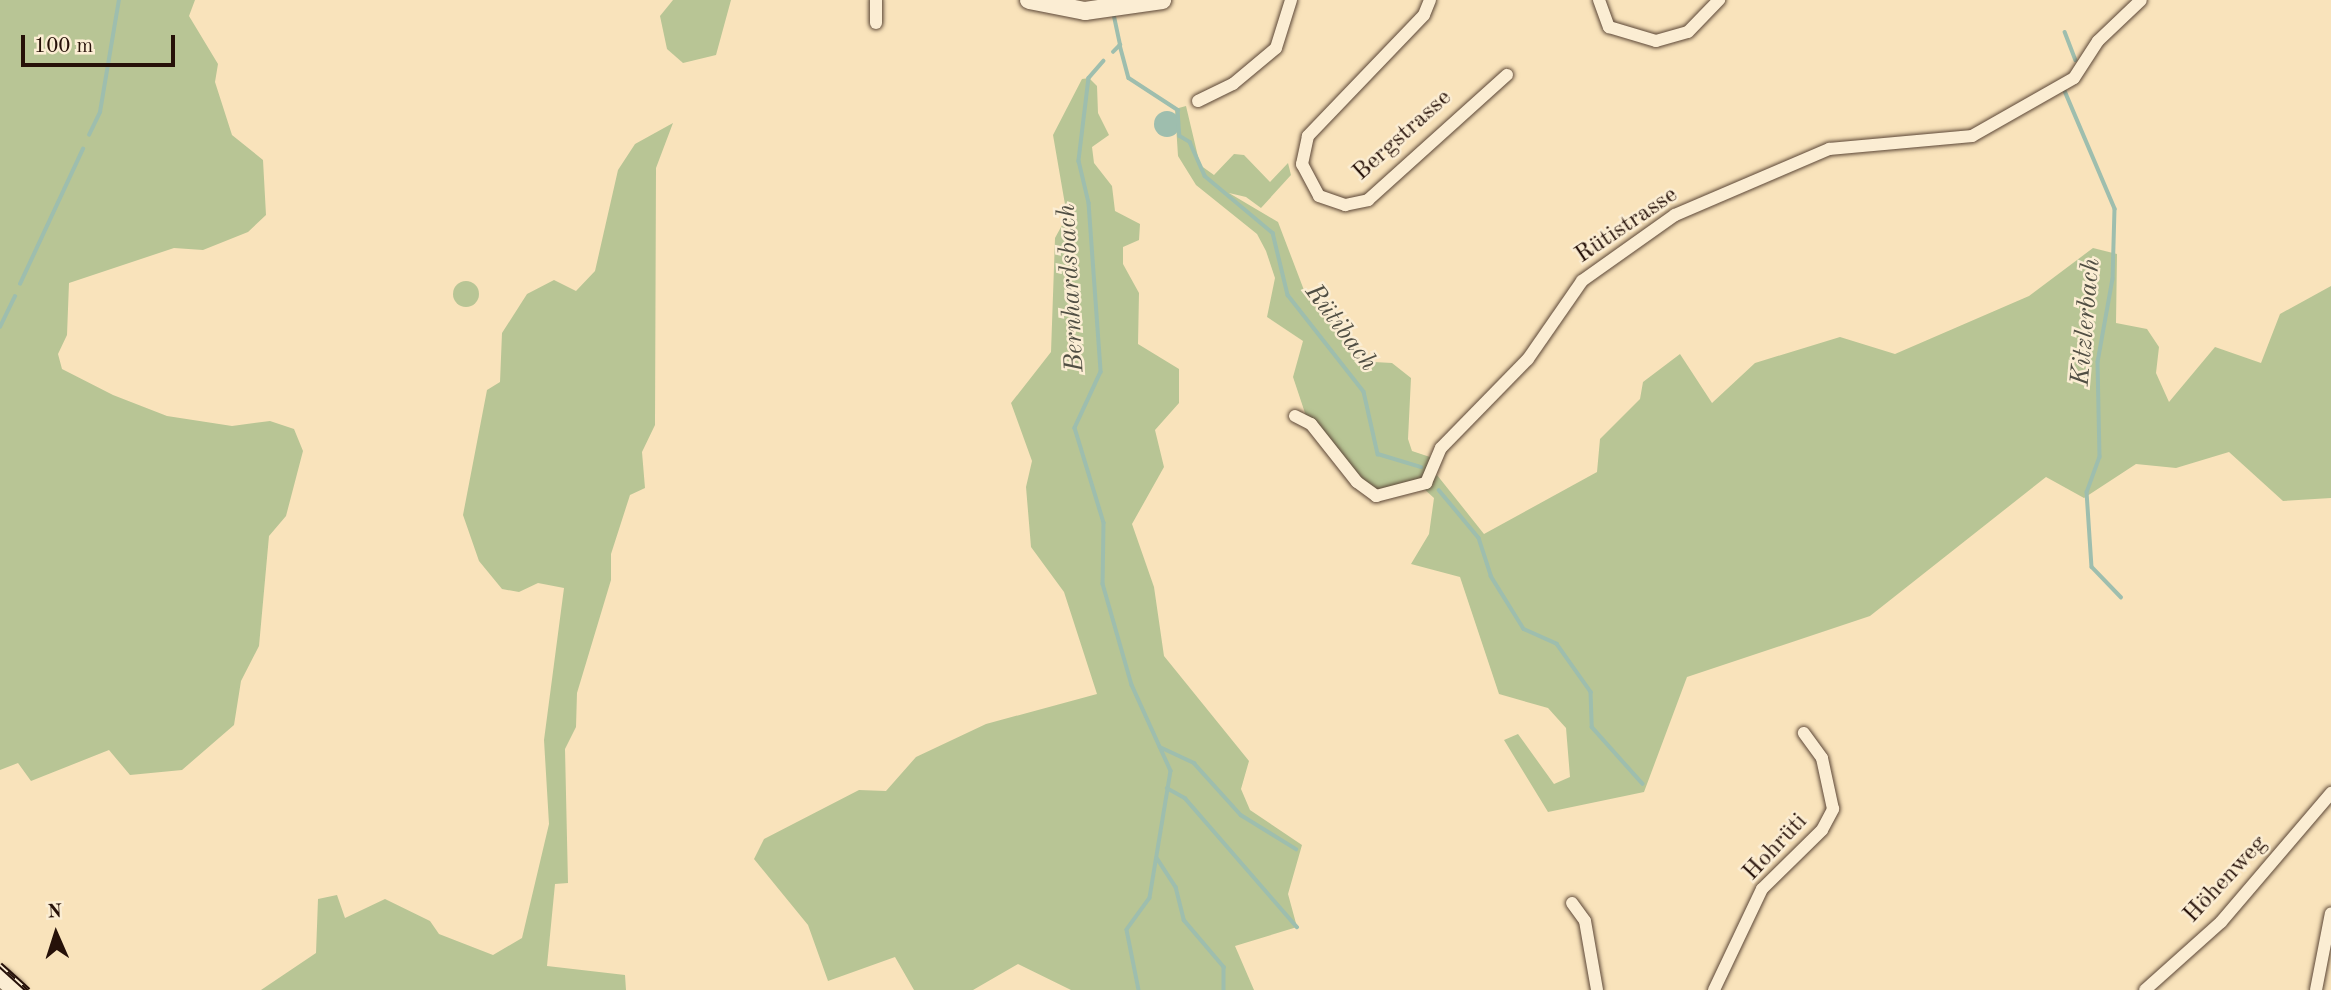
<!DOCTYPE html>
<meta charset="utf-8">
<style>
body{margin:0}
#map{position:relative;width:2331px;height:990px;overflow:hidden;background:#f9e3bb;font-family:"Old Standard TT",serif}
div>[style]{position:absolute}
.green>*{inset:0;background:#b8c595}
.round{border-radius:50%}
.water>*{inset:0;background:#9ebeae}
.stream>*{height:3.5px;margin:-1.75px;padding:0 1.75px;transform-origin:1.75px;border-radius:1.75px;background:#9ebeae}
.roads{filter:drop-shadow(0 0 2px #5b4636) drop-shadow(0 0 2px #5b4636)}
.street>*{height:12px;margin:-6px;padding:0 6px;transform-origin:6px;border-radius:6px;background:#fbedd3}
.secondary>*{height:18px;margin:-9px;padding:0 9px;transform-origin:9px;border-radius:9px;background:#fbedd3}
.rail>*{height:6px;margin-top:-3px;transform-origin:0;background:repeating-linear-gradient(90deg,#fbedd3 0 10px,#261109 0 20px);box-sizing:border-box;border-block:2px solid #261109}
span{translate:-50% -50%;white-space:nowrap;text-align:center;line-height:1.15;-webkit-text-stroke:5px #fbedd3;paint-order:stroke}
.street-label{font-size:24px;color:#261109}
.water-label{font-size:26px;color:#504e43;font-style:italic}
.north{position:absolute;left:21px;top:899px;width:70px;height:70px;-webkit-text-stroke:5px #fbedd3;paint-order:stroke;rotate:357deg;font-size:19px;font-weight:700;line-height:28px;text-align:center;color:#261109}
.north::after{content:'';display:block;margin:auto;width:24px;height:32px;background:#261109;clip-path:polygon(50% 0,100% 100%,50% 72%,0 100%)}
.scale{position:absolute;left:21px;top:35px;width:154px;height:32px;box-sizing:border-box;border:4px solid #261109;border-top:0;padding-left:9px;font-size:21px;line-height:24px;white-space:nowrap;color:#261109;-webkit-text-stroke:5px #fbedd3;paint-order:stroke}
</style>
<div id="map">
<div class="green">
<div style="clip-path:polygon(0 0,195px 0,189px 16px,218px 64px,215px 82px,232px 135px,263px 160px,266px 215px,248px 232px,203px 250px,174px 248px,69px 283px,67px 335px,58px 354px,62px 369px,113px 395px,167px 416px,232px 426px,270px 421px,294px 429px,303px 451px,286px 516px,269px 536px,259px 646px,241px 681px,234px 725px,182px 770px,130px 775px,109px 750px,31px 781px,18px 763px,0 770px)"></div>
<div style="clip-path:polygon(673px 0,731px 0,716px 55px,683px 63px,667px 49px,660px 16px)"></div>
<div style="clip-path:polygon(1089px 78px,1097px 86px,1098px 113px,1109px 135px,1092px 147px,1094px 163px,1112px 186px,1115px 211px,1140px 224px,1139px 240px,1123px 247px,1123px 264px,1139px 293px,1138px 344px,1179px 369px,1179px 403px,1155px 430px,1164px 467px,1132px 524px,1154px 587px,1164px 656px,1249px 761px,1241px 789px,1250px 810px,1302px 845px,1288px 894px,1297px 927px,1235px 946px,1254px 990px,1071px 990px,1018px 964px,973px 990px,914px 990px,895px 957px,828px 981px,808px 925px,754px 859px,764px 839px,859px 790px,886px 791px,916px 757px,986px 724px,1097px 694px,1064px 592px,1031px 547px,1026px 487px,1032px 461px,1011px 403px,1051px 352px,1055px 238px,1067px 216px,1053px 135px,1082px 79px)"></div>
<div style="clip-path:polygon(1186px 106px,1200px 165px,1214px 175px,1234px 154px,1244px 155px,1270px 182px,1288px 163px,1291px 175px,1261px 208px,1246px 197px,1229px 193px,1278px 222px,1307px 298px,1374px 362px,1392px 363px,1411px 378px,1408px 439px,1412px 451px,1433px 458px,1428px 476px,1390px 491px,1368px 489px,1306px 416px,1293px 377px,1303px 341px,1267px 317px,1275px 278px,1266px 251px,1257px 234px,1196px 185px,1178px 156px,1175px 109px)"></div>
<div style="clip-path:polygon(673px 123px,656px 168px,655px 425px,642px 452px,645px 488px,630px 495px,611px 554px,611px 580px,577px 693px,576px 727px,565px 749px,568px 883px,555px 884px,547px 966px,625px 975px,626px 990px,261px 990px,316px 953px,318px 899px,337px 895px,345px 918px,385px 899px,430px 921px,439px 934px,493px 955px,522px 938px,549px 824px,544px 740px,564px 588px,538px 583px,519px 592px,502px 589px,479px 561px,463px 515px,487px 390px,500px 382px,502px 333px,527px 294px,554px 280px,576px 291px,595px 271px,618px 170px,635px 144px)"></div>
<div style="clip-path:polygon(2093px 248px,2117px 254px,2116px 323px,2147px 329px,2159px 347px,2156px 373px,2169px 402px,2215px 347px,2261px 363px,2280px 314px,2331px 286px,2331px 498px,2283px 501px,2229px 452px,2176px 468px,2136px 464px,2084px 498px,2046px 477px,1870px 616px,1687px 677px,1644px 792px,1548px 812px,1504px 740px,1518px 734px,1554px 784px,1570px 777px,1566px 728px,1548px 708px,1499px 694px,1460px 577px,1411px 564px,1429px 534px,1434px 498px,1423px 488px,1437px 475px,1484px 534px,1597px 472px,1600px 439px,1640px 399px,1643px 382px,1680px 354px,1712px 403px,1755px 363px,1840px 337px,1895px 354px,2029px 296px)"></div>
<div class="round" style="left:453px;top:281px;width:26px;height:26px"></div>
</div>
<div class="water">
<div class="round" style="left:1154px;top:111px;width:26px;height:26px"></div>
</div>
<div class="stream">
<div style="left:2065px;top:32px;width:30px;rotate:69deg"></div>
<div style="left:1120px;top:45px;width:34px;rotate:75deg"></div>
<div style="left:1129px;top:78px;width:59px;rotate:33.1deg"></div>
<div style="left:1178px;top:110px;width:26px;rotate:86deg"></div>
<div style="left:1180px;top:136px;width:12px;rotate:31deg"></div>
<div style="left:1190px;top:142px;width:37px;rotate:66deg"></div>
<div style="left:1205px;top:176px;width:89px;rotate:40deg"></div>
<div style="left:1273px;top:233px;width:64px;rotate:76.4deg"></div>
<div style="left:1288px;top:295px;width:123px;rotate:51.9deg"></div>
<div style="left:1364px;top:392px;width:64px;rotate:77.3deg"></div>
<div style="left:1378px;top:454px;width:45px;rotate:16.8deg"></div>
<div style="left:1113px;top:52px;width:10px;rotate:-45deg"></div>
<div style="left:1120px;top:45px;width:33px;rotate:-102deg"></div>
<div style="left:1104px;top:61px;width:23px;rotate:131deg"></div>
<div style="left:1089px;top:78px;width:84px;rotate:96.9deg"></div>
<div style="left:1079px;top:161px;width:43px;rotate:76.6deg"></div>
<div style="left:1089px;top:203px;width:169px;rotate:85.9deg"></div>
<div style="left:1101px;top:372px;width:62px;rotate:114.9deg"></div>
<div style="left:1075px;top:428px;width:99px;rotate:73deg"></div>
<div style="left:1104px;top:523px;width:61px;rotate:90.9deg"></div>
<div style="left:1103px;top:584px;width:105px;rotate:74deg"></div>
<div style="left:1132px;top:685px;width:94px;rotate:65.6deg"></div>
<div style="left:1171px;top:771px;width:129px;rotate:99.4deg"></div>
<div style="left:1150px;top:898px;width:39px;rotate:126deg"></div>
<div style="left:1127px;top:930px;width:61px;rotate:78.7deg"></div>
<div style="left:2065px;top:91px;width:128px;rotate:67deg"></div>
<div style="left:2115px;top:209px;width:70px;rotate:91.6deg"></div>
<div style="left:2113px;top:279px;width:84px;rotate:100.2deg"></div>
<div style="left:2098px;top:362px;width:95px;rotate:88.8deg"></div>
<div style="left:2100px;top:457px;width:37px;rotate:110deg"></div>
<div style="left:2087px;top:492px;width:75px;rotate:86.2deg"></div>
<div style="left:2092px;top:567px;width:42px;rotate:46deg"></div>
<div style="left:89px;top:135px;width:25px;rotate:-64deg"></div>
<div style="left:100px;top:112px;width:114px;rotate:-80.4deg"></div>
<div style="left:20px;top:284px;width:149px;rotate:-65deg"></div>
<div style="left:0;top:327px;width:34px;rotate:-64deg"></div>
<div style="left:1439px;top:490px;width:62px;rotate:50.2deg"></div>
<div style="left:1479px;top:538px;width:40px;rotate:72deg"></div>
<div style="left:1491px;top:576px;width:62px;rotate:58.1deg"></div>
<div style="left:1524px;top:629px;width:36px;rotate:24deg"></div>
<div style="left:1557px;top:644px;width:59px;rotate:54.7deg"></div>
<div style="left:1591px;top:692px;width:35px;rotate:88deg"></div>
<div style="left:1592px;top:727px;width:76px;rotate:48.2deg"></div>
<div style="left:1160px;top:747px;width:38px;rotate:25deg"></div>
<div style="left:1194px;top:763px;width:70px;rotate:47.9deg"></div>
<div style="left:1241px;top:815px;width:65px;rotate:31.7deg"></div>
<div style="left:1167px;top:788px;width:21px;rotate:29deg"></div>
<div style="left:1185px;top:798px;width:171px;rotate:49deg"></div>
<div style="left:1157px;top:858px;width:35px;rotate:57deg"></div>
<div style="left:1176px;top:887px;width:34px;rotate:76deg"></div>
<div style="left:1184px;top:920px;width:62px;rotate:49.6deg"></div>
<div style="left:1224px;top:967px;width:23px;rotate:90deg"></div>
</div>
<div class="roads">
<div class="street">
<div style="left:876px;top:0;width:23px;rotate:90deg"></div>
<div style="left:1430px;top:0;width:16px;rotate:112deg"></div>
<div style="left:1424px;top:15px;width:168px;rotate:133.8deg"></div>
<div style="left:1308px;top:136px;width:29px;rotate:102deg"></div>
<div style="left:1302px;top:164px;width:36px;rotate:62deg"></div>
<div style="left:1319px;top:196px;width:28px;rotate:19deg"></div>
<div style="left:1345px;top:205px;width:24px;rotate:-12deg"></div>
<div style="left:1368px;top:200px;width:187px;rotate:-42deg"></div>
<div style="left:1599px;top:0;width:29px;rotate:70deg"></div>
<div style="left:1609px;top:27px;width:49px;rotate:16.6deg"></div>
<div style="left:1656px;top:41px;width:33px;rotate:-16deg"></div>
<div style="left:1688px;top:32px;width:45px;rotate:-45.9deg"></div>
<div style="left:1198px;top:101px;width:39px;rotate:-26deg"></div>
<div style="left:1233px;top:84px;width:56px;rotate:-39.9deg"></div>
<div style="left:1276px;top:48px;width:50px;rotate:-72.6deg"></div>
<div style="left:1295px;top:416px;width:18px;rotate:27deg"></div>
<div style="left:1311px;top:424px;width:74px;rotate:51.6deg"></div>
<div style="left:1357px;top:482px;width:24px;rotate:36deg"></div>
<div style="left:1376px;top:496px;width:52px;rotate:-14.6deg"></div>
<div style="left:1426px;top:483px;width:38px;rotate:-67deg"></div>
<div style="left:1441px;top:448px;width:124px;rotate:-45.7deg"></div>
<div style="left:1528px;top:359px;width:95px;rotate:-55.3deg"></div>
<div style="left:1582px;top:281px;width:114px;rotate:-35.4deg"></div>
<div style="left:1675px;top:215px;width:168px;rotate:-23.2deg"></div>
<div style="left:1829px;top:149px;width:144px;rotate:-5.2deg"></div>
<div style="left:1972px;top:136px;width:117px;rotate:-29.6deg"></div>
<div style="left:2074px;top:78px;width:44px;rotate:-57deg"></div>
<div style="left:2098px;top:41px;width:59px;rotate:-43.6deg"></div>
<div style="left:1572px;top:903px;width:22px;rotate:54deg"></div>
<div style="left:1585px;top:921px;width:70px;rotate:80.1deg"></div>
<div style="left:1714px;top:990px;width:112px;rotate:-64.6deg"></div>
<div style="left:1762px;top:889px;width:84px;rotate:-44.5deg"></div>
<div style="left:1822px;top:830px;width:24px;rotate:-62deg"></div>
<div style="left:1833px;top:809px;width:52px;rotate:-102.2deg"></div>
<div style="left:1822px;top:758px;width:31px;rotate:-126deg"></div>
<div style="left:2145px;top:990px;width:102px;rotate:-41.8deg"></div>
<div style="left:2221px;top:922px;width:170px;rotate:-49.5deg"></div>
<div style="left:2316px;top:990px;width:78px;rotate:-79deg"></div>
</div>
<div class="secondary">
<div style="left:1029px;top:0;width:57px;rotate:11.1deg"></div>
<div style="left:1085px;top:11px;width:78px;rotate:-8.1deg"></div>
<div style="left:0;top:976px;width:21px;rotate:41deg"></div>
</div>
</div>
<div class="rail">
<div style="left:0;top:965px;width:38px;rotate:42deg"></div>
</div>
<div class="street-label">
<span style="left:1403px;top:136px;rotate:-42deg">Bergstrasse</span>
<span style="left:1627px;top:226px;rotate:-34deg">Rütistrasse</span>
<span style="left:1776px;top:848px;rotate:-47deg">Hohrüti</span>
<span style="left:2226px;top:880px;rotate:-47deg">Höhenweg</span>
</div>
<div class="water-label">
<span style="left:1072px;top:288px;rotate:-93deg">Bernhardsbach</span>
<span style="left:2087px;top:322px;rotate:-85deg">Kitzlerbach</span>
<span style="left:1340px;top:328px;rotate:53deg">Rütibach</span>
</div>
<div class="north">N</div>
<div class="scale">100 m</div>
</div>
